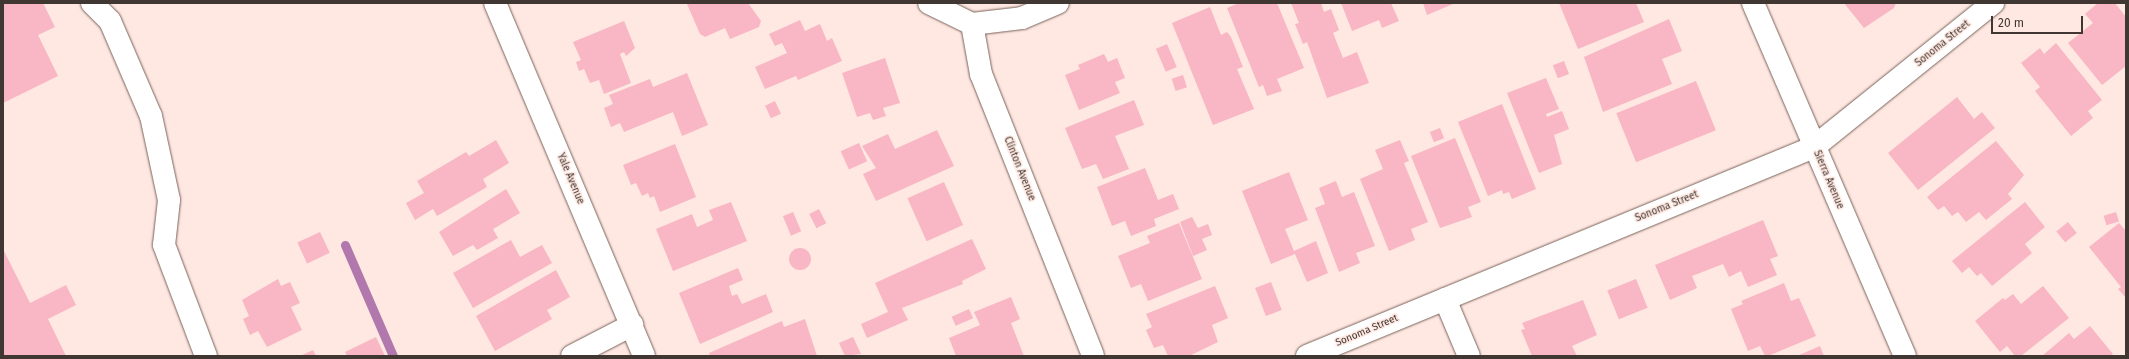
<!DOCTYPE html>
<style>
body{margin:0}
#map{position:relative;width:2129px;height:359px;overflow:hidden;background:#fee8e1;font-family:"Fira Sans",sans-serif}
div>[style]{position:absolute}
.stream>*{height:9px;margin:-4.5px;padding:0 4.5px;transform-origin:4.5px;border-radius:4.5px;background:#b178ad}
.building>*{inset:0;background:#f9b6c5;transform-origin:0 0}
.round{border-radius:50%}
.roads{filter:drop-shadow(0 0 1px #79625a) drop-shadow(0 0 1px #79625a)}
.minor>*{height:22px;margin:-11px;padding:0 11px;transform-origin:11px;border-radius:11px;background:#fff}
span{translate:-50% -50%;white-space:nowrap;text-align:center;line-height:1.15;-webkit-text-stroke:3px #fee8e1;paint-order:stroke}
.street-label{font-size:10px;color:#403632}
.frame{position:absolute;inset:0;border:4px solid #403632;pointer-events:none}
.scale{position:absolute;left:1991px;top:16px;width:92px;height:18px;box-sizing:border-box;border:2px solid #403632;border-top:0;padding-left:5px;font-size:12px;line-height:14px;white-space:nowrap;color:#403632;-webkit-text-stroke:3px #fee8e1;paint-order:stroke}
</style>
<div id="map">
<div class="stream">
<div style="left:345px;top:245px;width:121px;rotate:66.6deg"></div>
</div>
<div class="building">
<div style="clip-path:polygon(3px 3px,43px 3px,55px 27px,38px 35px,58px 76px,3px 103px)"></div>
<div style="clip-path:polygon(690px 3px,748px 3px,761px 21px,759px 27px,730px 39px,725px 28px,705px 37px,700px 34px,687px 4px)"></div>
<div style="clip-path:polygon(1239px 3px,1277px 3px,1304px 68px,1277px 79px,1282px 91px,1267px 96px,1263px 85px,1259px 87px,1227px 8px)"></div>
<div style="clip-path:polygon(1291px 3px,1321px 3px,1324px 12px,1331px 9px,1339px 30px,1333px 33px,1343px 58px,1357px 52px,1369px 83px,1327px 98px,1307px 42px,1303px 44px,1295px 24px,1299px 23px)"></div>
<div style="clip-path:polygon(1341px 3px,1391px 3px,1399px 21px,1382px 28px,1379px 20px,1352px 31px)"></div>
<div style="clip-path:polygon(1423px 3px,1453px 3px,1453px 4px,1427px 15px)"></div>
<div style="clip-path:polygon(1559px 3px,1636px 3px,1644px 22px,1578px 49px)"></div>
<div style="clip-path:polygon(1844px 3px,1896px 3px,1894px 8px,1864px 28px)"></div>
<div style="clip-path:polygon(2098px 3px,2115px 3px,2126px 17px,2126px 66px,2102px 85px,2068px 43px,2093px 23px,2085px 14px)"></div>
<div style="clip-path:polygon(1210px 7px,1221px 35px,1227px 32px,1231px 37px,1243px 67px,1237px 69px,1254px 109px,1213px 125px,1172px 23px)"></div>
<div style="clip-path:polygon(1669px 19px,1682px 51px,1662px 59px,1672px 84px,1603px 112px,1584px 57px)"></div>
<div style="clip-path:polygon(800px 20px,805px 31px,820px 24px,827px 41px,832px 38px,842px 61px,798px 80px,796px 76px,765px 89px,755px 67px,787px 53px,782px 43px,775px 46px,769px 34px)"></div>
<div style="clip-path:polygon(624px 21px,635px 48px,626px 56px,624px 52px,620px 54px,631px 83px,604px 94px,599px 80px,590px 83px,584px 69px,579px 71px,576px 62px,581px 60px,573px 42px)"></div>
<div style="clip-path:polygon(2056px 43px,2102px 100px,2088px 111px,2093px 118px,2071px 136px,2035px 91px,2040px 87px,2021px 63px,2040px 48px,2044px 54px)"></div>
<div style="left:1167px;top:44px;width:25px;height:12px;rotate:67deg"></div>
<div style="clip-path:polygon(1104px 54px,1108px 62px,1117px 58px,1125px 78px,1115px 82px,1120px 93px,1079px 110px,1065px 75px,1080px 69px,1078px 65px)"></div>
<div style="clip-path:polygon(885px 58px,900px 103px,883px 108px,886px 116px,873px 120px,870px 113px,857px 117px,842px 73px)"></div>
<div style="left:1564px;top:61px;width:14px;height:12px;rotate:69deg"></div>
<div style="clip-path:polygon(687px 73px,708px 125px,682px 136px,673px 112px,624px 132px,620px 123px,611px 127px,604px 108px,613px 104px,609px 95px,650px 79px,653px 87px)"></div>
<div style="left:1183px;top:75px;width:13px;height:12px;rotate:72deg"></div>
<div style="clip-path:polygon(1546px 78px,1559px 109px,1546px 114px,1547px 117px,1562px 111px,1569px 129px,1554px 135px,1562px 164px,1539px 173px,1507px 93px)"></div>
<div style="left:1696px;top:81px;width:53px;height:86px;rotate:68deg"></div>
<div style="clip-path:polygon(1957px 97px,1974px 119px,1982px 112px,1995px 128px,1918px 190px,1888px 153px)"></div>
<div style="clip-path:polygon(1134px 100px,1144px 125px,1115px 136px,1129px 169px,1103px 179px,1096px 164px,1082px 169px,1065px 128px)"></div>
<div style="left:775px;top:101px;width:14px;height:11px;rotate:65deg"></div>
<div style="clip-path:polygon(1502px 104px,1536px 189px,1512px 199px,1509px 192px,1503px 194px,1502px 190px,1488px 196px,1458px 122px)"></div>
<div style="left:1440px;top:128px;width:11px;height:11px;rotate:68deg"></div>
<div style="clip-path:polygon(937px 130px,954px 166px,876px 201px,863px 174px,876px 168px,862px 146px,888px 134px,895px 149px)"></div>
<div style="clip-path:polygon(1455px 138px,1481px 202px,1468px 207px,1472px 217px,1440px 228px,1411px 156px)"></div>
<div style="clip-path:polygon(496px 140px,509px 163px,483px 179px,487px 187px,437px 216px,433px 209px,415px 220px,406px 203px,424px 193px,417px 181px,466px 152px,469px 156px)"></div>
<div style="clip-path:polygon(1400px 140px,1409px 161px,1404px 163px,1428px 222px,1411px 229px,1415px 240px,1389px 251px,1360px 179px,1383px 169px,1375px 150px)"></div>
<div style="clip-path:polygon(1996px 141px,2024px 175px,2008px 194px,2012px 199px,1986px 220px,1979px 212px,1966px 222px,1958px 212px,1952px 216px,1944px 206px,1938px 210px,1927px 197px)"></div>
<div style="left:859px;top:143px;width:20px;height:20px;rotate:66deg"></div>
<div style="clip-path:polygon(675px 144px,696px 197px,660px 212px,654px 196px,650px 198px,648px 193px,642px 196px,636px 183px,631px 185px,623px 165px)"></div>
<div style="clip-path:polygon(1145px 168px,1158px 200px,1173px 194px,1179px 209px,1154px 219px,1156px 226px,1131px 236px,1125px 221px,1112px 226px,1097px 187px)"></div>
<div style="clip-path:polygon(1289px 172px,1308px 220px,1285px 229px,1294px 251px,1316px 241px,1328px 273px,1307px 282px,1295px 254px,1271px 264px,1242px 191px)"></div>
<div style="clip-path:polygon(1336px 181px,1342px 197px,1354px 192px,1375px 246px,1356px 253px,1360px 263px,1339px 272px,1315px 208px,1325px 204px,1319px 188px)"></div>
<div style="left:944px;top:182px;width:47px;height:40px;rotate:66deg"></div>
<div style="clip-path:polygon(506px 189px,520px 213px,493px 229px,498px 238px,477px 250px,473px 245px,453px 256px,439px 232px)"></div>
<div style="clip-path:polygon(731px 202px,747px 241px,673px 271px,656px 229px,692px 214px,697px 227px,713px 220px,709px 210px)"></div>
<div style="clip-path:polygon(2025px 202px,2045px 227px,2025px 244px,2032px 253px,1992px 286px,1981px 273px,1977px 276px,1969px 267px,1962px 273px,1952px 261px)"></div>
<div style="left:819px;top:209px;width:16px;height:11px;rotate:63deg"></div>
<div style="left:793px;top:212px;width:21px;height:11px;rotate:67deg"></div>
<div style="left:2116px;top:212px;width:10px;height:13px;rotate:73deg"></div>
<div style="clip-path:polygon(1192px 217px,1198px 228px,1208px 224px,1212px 235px,1202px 239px,1207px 250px,1193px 256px,1180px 222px)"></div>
<div style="clip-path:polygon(1763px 220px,1778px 256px,1770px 259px,1777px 275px,1748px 287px,1741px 271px,1729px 277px,1723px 264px,1692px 276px,1697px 288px,1670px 300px,1655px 265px)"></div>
<div style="left:2068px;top:222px;width:14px;height:15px;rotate:51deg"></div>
<div style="clip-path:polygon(1179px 223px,1202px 279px,1148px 301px,1141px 284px,1131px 288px,1118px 256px,1150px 243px,1147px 236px)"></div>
<div style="clip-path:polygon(2119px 223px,2126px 231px,2126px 298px,2118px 289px,2121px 287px,2089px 247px)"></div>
<div style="left:320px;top:232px;width:23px;height:25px;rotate:65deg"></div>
<div style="clip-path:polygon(972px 239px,986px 269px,962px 281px,963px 284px,902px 308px,908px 320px,867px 338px,861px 324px,888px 312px,875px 283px)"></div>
<div style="clip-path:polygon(511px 240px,520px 257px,542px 245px,552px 263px,473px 308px,453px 273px)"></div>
<div class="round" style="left:789px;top:248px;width:22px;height:22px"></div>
<div style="clip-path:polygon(3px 249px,30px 303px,66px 285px,76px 305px,48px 319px,66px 356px,3px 356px)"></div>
<div style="clip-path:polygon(738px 268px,743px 280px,729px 286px,732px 296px,737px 294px,742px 304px,766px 294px,773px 312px,700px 344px,679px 293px)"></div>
<div style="clip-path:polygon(556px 270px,570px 297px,547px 310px,552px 319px,495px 351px,476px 316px)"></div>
<div style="clip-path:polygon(278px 279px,281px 286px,290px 282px,300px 303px,291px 307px,302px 330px,267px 347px,258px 331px,250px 335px,243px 319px,249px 316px,242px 300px)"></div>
<div style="left:1636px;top:279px;width:31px;height:31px;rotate:68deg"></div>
<div style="left:1271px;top:282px;width:30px;height:17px;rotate:69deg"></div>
<div style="clip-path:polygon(1784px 283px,1791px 301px,1799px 298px,1816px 336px,1768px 356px,1765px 356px,1760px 346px,1748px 351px,1731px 309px,1743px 304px,1741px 301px)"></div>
<div style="clip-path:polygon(1215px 286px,1228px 318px,1212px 325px,1218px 342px,1189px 356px,1168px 356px,1163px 345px,1154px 348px,1146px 330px,1152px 327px,1146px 314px)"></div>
<div style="clip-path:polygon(2043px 286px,2069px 318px,2021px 356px,2015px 356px,2007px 346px,2000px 352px,1975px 321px,2003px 298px,2005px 300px,2013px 294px,2021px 304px)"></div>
<div style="clip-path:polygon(1011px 297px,1020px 319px,1011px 323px,1024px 356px,956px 356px,949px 338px,980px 325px,974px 312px)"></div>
<div style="clip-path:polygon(1583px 300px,1597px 335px,1572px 346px,1577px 356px,1532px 356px,1521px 330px,1525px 329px,1522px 323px)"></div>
<div style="left:969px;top:309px;width:10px;height:19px;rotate:66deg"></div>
<div style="clip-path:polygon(805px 319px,817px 356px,710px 356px,709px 353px,782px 321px,784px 327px)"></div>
<div style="clip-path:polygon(2090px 326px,2113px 354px,2110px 356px,2042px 356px,2069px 333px,2074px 339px)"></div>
<div style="clip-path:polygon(376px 337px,385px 356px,347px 356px,345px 352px)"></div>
<div style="clip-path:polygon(853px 337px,861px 354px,845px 356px,839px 343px)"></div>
<div style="clip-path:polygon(1820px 346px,1824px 356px,1797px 356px)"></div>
<div style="clip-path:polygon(313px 350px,316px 356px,300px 356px)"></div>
</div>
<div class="roads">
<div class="minor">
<div style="left:92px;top:3px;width:25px;rotate:45deg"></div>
<div style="left:110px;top:21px;width:103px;rotate:66.7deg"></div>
<div style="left:151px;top:116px;width:86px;rotate:77.9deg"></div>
<div style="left:169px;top:200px;width:45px;rotate:96.3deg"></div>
<div style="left:164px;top:245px;width:119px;rotate:69.3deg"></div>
<div style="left:495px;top:3px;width:383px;rotate:67.1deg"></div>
<div style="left:929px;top:3px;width:48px;rotate:26deg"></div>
<div style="left:972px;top:24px;width:51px;rotate:79.8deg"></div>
<div style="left:981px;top:74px;width:303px;rotate:68.3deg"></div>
<div style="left:1753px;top:3px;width:384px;rotate:66.7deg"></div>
<div style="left:972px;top:24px;width:50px;rotate:-6.8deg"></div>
<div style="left:1022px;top:18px;width:39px;rotate:-23deg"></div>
<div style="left:1445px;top:299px;width:62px;rotate:67.2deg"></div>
<div style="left:572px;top:356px;width:68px;rotate:-27.3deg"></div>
<div style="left:1307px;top:356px;width:548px;rotate:-22.4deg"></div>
<div style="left:1814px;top:147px;width:230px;rotate:-38.8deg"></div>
</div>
</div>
<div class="street-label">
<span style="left:1943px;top:44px;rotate:-39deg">Sonoma Street</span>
<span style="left:1019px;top:169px;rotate:68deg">Clinton Avenue</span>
<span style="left:570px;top:179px;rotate:67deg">Yale Avenue</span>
<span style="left:1828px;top:180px;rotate:67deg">Sierra Avenue</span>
<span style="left:1667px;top:207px;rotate:-22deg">Sonoma Street</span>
<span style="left:1367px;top:331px;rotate:-23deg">Sonoma Street</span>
</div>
<div class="frame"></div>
<div class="scale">20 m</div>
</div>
